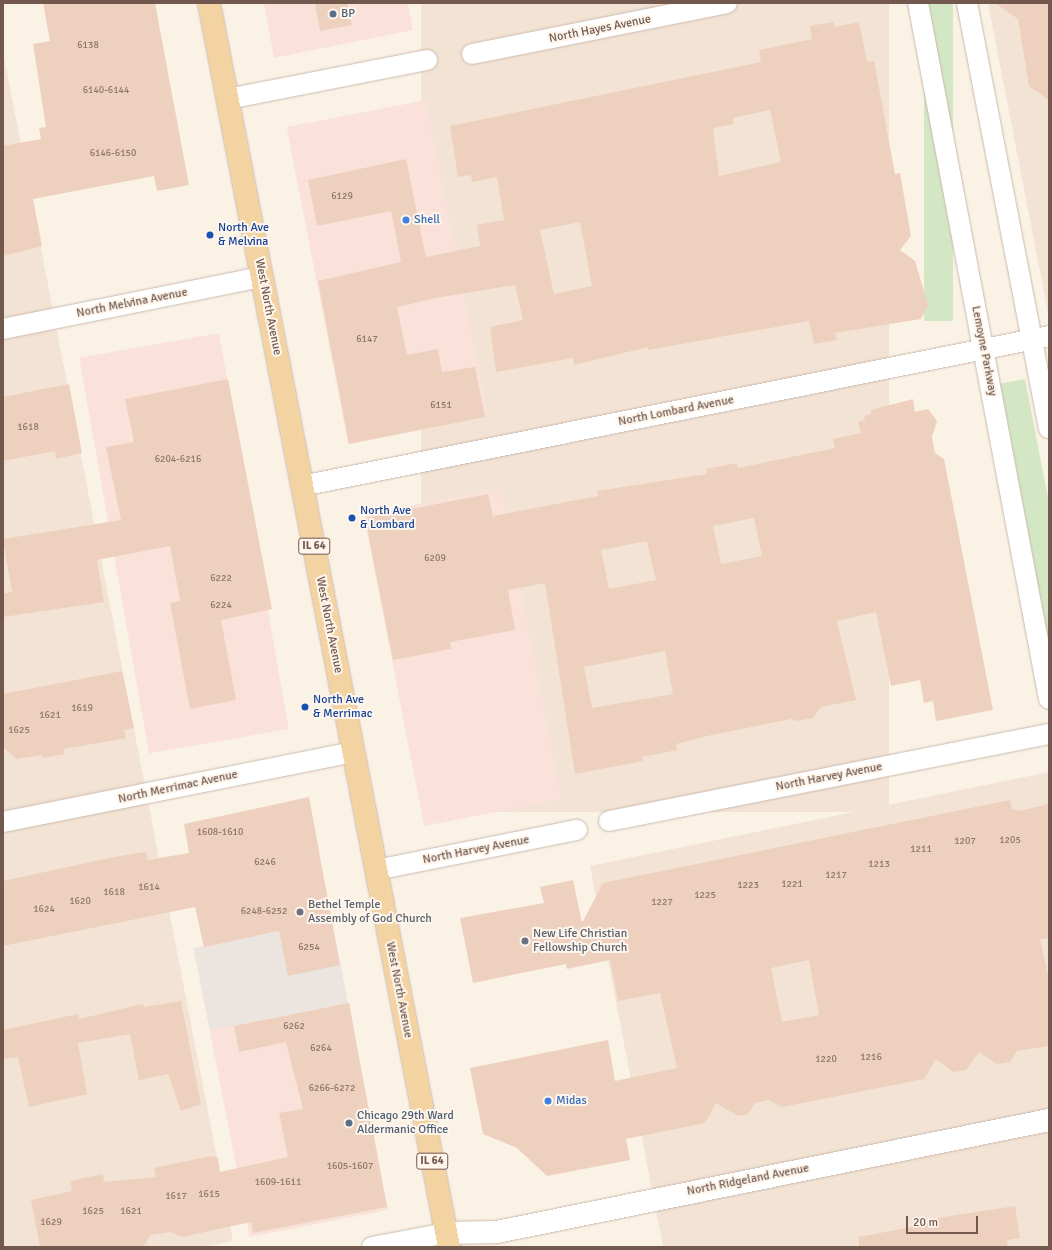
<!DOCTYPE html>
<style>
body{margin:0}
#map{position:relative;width:1052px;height:1250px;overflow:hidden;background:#fbf2e6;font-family:Signika,sans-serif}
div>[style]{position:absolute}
.residential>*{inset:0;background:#f2e3d5;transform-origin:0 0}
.commercial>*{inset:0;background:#fae2da;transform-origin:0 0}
.industrial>*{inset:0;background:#ebe4df;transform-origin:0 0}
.green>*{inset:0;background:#d4e7c5;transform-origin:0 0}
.building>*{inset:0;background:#eed0bf}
.roads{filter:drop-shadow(0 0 1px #cbb9ad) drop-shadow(0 0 1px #cbb9ad)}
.street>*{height:20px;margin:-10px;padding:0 10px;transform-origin:10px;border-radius:10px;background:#fff}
.secondary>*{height:22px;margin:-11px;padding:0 11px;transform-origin:11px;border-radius:11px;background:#fff}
.primary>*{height:22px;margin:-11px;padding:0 11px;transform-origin:11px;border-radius:11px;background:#f4d3a3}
.dots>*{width:11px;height:11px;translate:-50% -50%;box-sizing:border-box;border:2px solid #fef6ec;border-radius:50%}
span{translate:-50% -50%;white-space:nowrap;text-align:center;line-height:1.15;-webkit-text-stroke:4px #fef6ec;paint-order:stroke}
.number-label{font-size:10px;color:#91766a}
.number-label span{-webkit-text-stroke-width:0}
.shield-label span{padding:1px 3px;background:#fef6ec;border:1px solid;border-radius:3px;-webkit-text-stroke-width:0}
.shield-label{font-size:11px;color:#72584d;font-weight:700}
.service-label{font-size:12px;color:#4e5e75}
.left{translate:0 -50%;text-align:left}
.street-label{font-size:12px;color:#72584d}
.shop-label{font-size:12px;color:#366cbe}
.transit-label{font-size:12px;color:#164399}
.worship-label{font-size:12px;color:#5b616d}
.frame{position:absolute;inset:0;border:4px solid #72584d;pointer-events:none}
.scale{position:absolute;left:906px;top:1216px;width:72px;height:18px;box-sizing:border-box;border:2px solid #72584d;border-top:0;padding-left:5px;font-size:12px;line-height:14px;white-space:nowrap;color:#72584d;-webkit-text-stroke:3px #fef6ec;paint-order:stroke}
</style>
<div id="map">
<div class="residential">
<div style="left:421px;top:3px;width:468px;height:809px"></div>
<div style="clip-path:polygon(988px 3px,1049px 3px,1049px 318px)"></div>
<div style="clip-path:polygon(3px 52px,233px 1241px,203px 1247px,3px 1247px)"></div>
<div style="clip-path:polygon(1049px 772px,1049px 1247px,663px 1247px,590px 866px)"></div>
</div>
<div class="commercial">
<div style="clip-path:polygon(264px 3px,408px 3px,413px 30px,274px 58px)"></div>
<div style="left:426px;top:100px;width:322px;height:142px;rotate:79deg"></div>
<div style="left:219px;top:333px;width:402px;height:142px;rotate:80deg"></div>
<div style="left:501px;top:488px;width:317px;height:140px;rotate:79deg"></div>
<div style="left:348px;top:1003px;width:211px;height:141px;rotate:79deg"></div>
</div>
<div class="industrial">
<div style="left:332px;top:921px;width:84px;height:141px;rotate:79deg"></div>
</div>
<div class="green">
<div style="left:924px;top:3px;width:29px;height:318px"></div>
<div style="clip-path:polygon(1025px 379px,1049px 503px,1049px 646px,998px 384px)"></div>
</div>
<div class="building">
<div style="clip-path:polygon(43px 3px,155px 3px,189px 185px,157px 191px,154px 176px,33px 199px,42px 246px,3px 256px,3px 146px,41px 139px,39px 128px,46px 127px,33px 44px,50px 41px)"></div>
<div style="clip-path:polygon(315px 3px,347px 3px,352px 25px,320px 31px)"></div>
<div style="clip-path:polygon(995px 3px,1049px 3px,1049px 100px,1029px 86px,1018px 19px)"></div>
<div style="clip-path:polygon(evenodd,833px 22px,835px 27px,859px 22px,867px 62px,874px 61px,895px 174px,900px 173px,911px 236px,900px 250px,915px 261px,928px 305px,921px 319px,835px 333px,837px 340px,814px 344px,809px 321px,648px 350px,648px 347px,574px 365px,573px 358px,496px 372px,490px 327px,523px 320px,515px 285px,436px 298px,397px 307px,407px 355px,438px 349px,442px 372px,475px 367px,485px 417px,349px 444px,318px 281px,401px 262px,391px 211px,317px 226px,308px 180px,406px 159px,426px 257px,480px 246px,477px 225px,504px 220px,497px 177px,472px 182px,471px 175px,458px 177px,450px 126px,761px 62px,759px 50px,812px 39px,810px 26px,833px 22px,770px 110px,781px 162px,719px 176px,713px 128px,734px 124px,733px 118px,770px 110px,833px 22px,580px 222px,592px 286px,554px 294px,540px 230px,580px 222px)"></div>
<div style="clip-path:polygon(228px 379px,272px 609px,221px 620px,236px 700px,190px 709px,170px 603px,180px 601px,170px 546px,97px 560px,104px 602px,3px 617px,3px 594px,12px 592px,3px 539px,121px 520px,106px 447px,134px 442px,125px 399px)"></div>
<div style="clip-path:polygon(69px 384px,82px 453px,56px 459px,55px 451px,3px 461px,3px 397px)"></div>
<div style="clip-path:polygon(evenodd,913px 399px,915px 412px,928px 409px,937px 421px,932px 437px,935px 453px,944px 459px,993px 710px,936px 721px,933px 701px,924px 703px,920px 680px,891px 686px,876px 612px,837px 621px,856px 700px,821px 707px,813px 718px,797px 721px,791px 719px,707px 736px,676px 744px,677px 750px,642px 757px,643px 761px,575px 774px,545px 583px,508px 590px,515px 630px,450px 642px,451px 649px,393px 660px,365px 518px,488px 494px,493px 516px,598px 496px,597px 491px,707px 474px,706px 469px,737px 463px,738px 468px,835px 448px,833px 439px,861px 433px,858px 422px,865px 420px,864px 416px,871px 414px,871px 410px,913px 399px,754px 518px,762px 556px,721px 564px,713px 526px,754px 518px,913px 399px,642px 542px,647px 542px,656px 580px,609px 589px,601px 550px,642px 542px,913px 399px,665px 651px,673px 694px,592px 708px,584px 667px,665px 651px)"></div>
<div style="clip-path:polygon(122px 671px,134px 728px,124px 730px,126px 738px,64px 749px,65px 754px,43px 758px,43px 755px,16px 759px,3px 747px,3px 694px)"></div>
<div style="clip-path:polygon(309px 797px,340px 965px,288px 976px,279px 931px,204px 947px,195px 907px,3px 946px,3px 881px,114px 857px,146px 852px,148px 860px,189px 853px,184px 824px)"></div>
<div style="clip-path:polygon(evenodd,1010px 800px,1012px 809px,1019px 811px,1049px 804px,1049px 938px,1040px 939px,1049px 980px,1049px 1046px,1017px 1051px,1010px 1062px,997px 1064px,979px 1052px,966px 1070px,953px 1072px,936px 1059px,924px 1079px,782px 1107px,769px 1100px,755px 1103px,748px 1114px,738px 1116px,716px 1103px,705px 1123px,626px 1139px,630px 1160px,547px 1176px,517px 1148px,483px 1134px,470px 1068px,608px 1040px,615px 1081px,677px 1068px,660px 993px,618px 1001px,610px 960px,567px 969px,566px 964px,473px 983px,460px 918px,544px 903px,540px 887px,573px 880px,582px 923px,603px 883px,1010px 800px,809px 960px,819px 1015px,782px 1022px,771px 968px,809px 960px)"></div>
<div style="clip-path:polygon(181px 1001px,201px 1104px,181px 1111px,168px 1074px,139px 1080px,130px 1034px,78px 1043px,87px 1094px,29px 1107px,18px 1057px,3px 1059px,3px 1030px,78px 1014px,79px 1019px,143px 1004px,144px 1007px)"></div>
<div style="clip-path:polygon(349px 1003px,387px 1207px,253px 1233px,251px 1222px,182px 1237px,171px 1232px,151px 1235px,144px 1246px,138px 1247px,40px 1247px,31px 1200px,72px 1191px,70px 1181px,103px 1174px,104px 1182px,156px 1177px,154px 1168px,211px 1156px,218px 1158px,220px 1172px,288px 1157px,279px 1113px,303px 1109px,286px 1042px,239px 1052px,234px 1026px)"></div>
<div style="clip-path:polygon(1015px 1206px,1020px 1238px,1007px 1240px,1008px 1247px,859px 1247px,859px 1237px,932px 1223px,931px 1219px)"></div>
</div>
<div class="roads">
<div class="street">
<div style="left:918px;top:3px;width:708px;rotate:79.34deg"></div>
<div style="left:967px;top:3px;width:433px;rotate:79.1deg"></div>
<div style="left:472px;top:54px;width:260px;rotate:-11.3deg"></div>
<div style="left:228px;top:99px;width:203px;rotate:-11.1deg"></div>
<div style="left:3px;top:329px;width:264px;rotate:-11.4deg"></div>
<div style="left:302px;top:486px;width:762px;rotate:-11.35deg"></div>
<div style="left:609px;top:821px;width:449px;rotate:-11.2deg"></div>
<div style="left:3px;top:822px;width:357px;rotate:-11.3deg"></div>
<div style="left:376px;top:870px;width:205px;rotate:-11.3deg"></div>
<div style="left:372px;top:1247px;width:75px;rotate:-10.7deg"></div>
</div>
<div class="secondary">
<div style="left:446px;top:1233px;width:51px;rotate:-1.1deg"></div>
<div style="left:497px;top:1232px;width:563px;rotate:-11.47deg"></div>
</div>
<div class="primary">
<div style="left:209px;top:3px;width:1267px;rotate:79.08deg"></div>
</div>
</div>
<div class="dots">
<div style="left:333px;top:14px;background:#5c6f8a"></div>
<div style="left:406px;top:220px;background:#3f7fe0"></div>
<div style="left:210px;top:235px;background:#1a4fb4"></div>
<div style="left:352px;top:518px;background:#1a4fb4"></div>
<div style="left:305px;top:707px;background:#1a4fb4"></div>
<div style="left:300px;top:912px;background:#6b7280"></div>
<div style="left:525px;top:941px;background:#6b7280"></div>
<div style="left:548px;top:1101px;background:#3f7fe0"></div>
<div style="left:349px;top:1123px;background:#5c6f8a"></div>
</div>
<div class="number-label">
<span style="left:88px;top:46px">6138</span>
<span style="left:106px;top:91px">6140-6144</span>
<span style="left:113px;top:154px">6146-6150</span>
<span style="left:342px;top:197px">6129</span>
<span style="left:367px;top:340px">6147</span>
<span style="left:441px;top:406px">6151</span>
<span style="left:28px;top:428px">1618</span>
<span style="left:178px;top:460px">6204-6216</span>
<span style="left:435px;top:559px">6209</span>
<span style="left:221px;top:579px">6222</span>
<span style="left:221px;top:606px">6224</span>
<span style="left:82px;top:709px">1619</span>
<span style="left:50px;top:716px">1621</span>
<span style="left:19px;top:731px">1625</span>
<span style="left:220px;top:833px">1608-1610</span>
<span style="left:1010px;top:841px">1205</span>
<span style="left:965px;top:842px">1207</span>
<span style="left:921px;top:850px">1211</span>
<span style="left:265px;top:863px">6246</span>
<span style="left:879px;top:865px">1213</span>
<span style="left:836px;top:876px">1217</span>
<span style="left:792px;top:885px">1221</span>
<span style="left:748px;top:886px">1223</span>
<span style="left:149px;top:888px">1614</span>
<span style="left:114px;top:893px">1618</span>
<span style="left:705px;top:896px">1225</span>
<span style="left:80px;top:902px">1620</span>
<span style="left:662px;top:903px">1227</span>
<span style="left:44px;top:910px">1624</span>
<span style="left:264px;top:912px">6248-6252</span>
<span style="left:309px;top:948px">6254</span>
<span style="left:294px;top:1027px">6262</span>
<span style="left:321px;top:1049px">6264</span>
<span style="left:871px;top:1058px">1216</span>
<span style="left:826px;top:1060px">1220</span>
<span style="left:332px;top:1089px">6266-6272</span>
<span style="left:350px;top:1167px">1605-1607</span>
<span style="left:278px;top:1183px">1609-1611</span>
<span style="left:209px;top:1195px">1615</span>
<span style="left:176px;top:1197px">1617</span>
<span style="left:93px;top:1212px">1625</span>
<span style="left:131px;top:1212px">1621</span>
<span style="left:51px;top:1223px">1629</span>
</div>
<div class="shield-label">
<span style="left:314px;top:546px">IL 64</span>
<span style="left:432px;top:1161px">IL 64</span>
</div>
<div class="service-label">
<span class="left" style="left:341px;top:14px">BP</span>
<span class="left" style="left:357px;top:1123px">Chicago 29th Ward<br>Aldermanic Office</span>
</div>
<div class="street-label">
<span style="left:600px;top:29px;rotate:-11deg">North Hayes Avenue</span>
<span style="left:132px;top:303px;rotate:-11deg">North Melvina Avenue</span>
<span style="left:268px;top:307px;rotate:79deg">West North Avenue</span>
<span style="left:984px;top:351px;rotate:79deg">Lemoyne Parkway</span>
<span style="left:676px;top:411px;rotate:-11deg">North Lombard Avenue</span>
<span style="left:329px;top:625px;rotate:79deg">West North Avenue</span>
<span style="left:829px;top:777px;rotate:-11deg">North Harvey Avenue</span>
<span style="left:178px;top:787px;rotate:-12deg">North Merrimac Avenue</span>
<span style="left:476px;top:850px;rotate:-11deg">North Harvey Avenue</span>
<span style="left:399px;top:990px;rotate:79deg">West North Avenue</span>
<span style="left:748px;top:1180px;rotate:-11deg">North Ridgeland Avenue</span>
</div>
<div class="shop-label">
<span class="left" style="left:414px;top:220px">Shell</span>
<span class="left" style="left:556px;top:1101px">Midas</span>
</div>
<div class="transit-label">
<span class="left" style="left:218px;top:235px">North Ave<br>&amp; Melvina</span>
<span class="left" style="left:360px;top:518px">North Ave<br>&amp; Lombard</span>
<span class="left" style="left:313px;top:707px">North Ave<br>&amp; Merrimac</span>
</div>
<div class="worship-label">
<span class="left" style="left:308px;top:912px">Bethel Temple<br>Assembly of God Church</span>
<span class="left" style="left:533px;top:941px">New Life Christian<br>Fellowship Church</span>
</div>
<div class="frame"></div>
<div class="scale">20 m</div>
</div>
